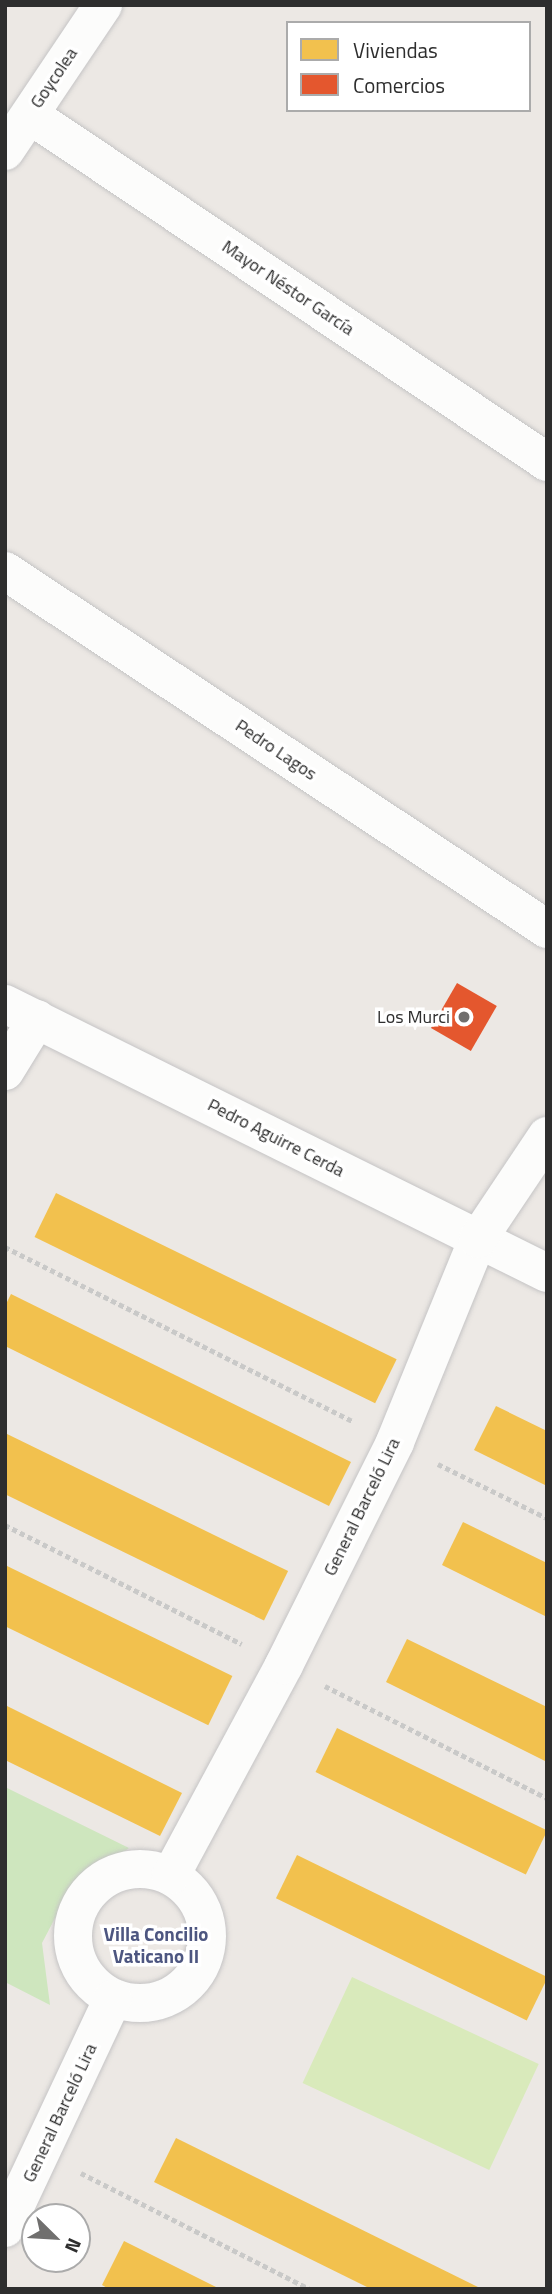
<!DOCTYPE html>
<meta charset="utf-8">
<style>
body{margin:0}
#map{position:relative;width:552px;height:2294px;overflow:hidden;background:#ece8e4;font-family:"Titillium Web",sans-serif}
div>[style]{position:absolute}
.green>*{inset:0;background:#cee6be}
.pitch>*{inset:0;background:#d9eabb;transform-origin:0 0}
.homes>*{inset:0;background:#f2c14e;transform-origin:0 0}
.shops>*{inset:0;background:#e4572e;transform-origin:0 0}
.path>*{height:4.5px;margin-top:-2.25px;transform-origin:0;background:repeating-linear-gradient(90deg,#c9c9c8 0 5px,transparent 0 8.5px)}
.roads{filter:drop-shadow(0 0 2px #c5c4c5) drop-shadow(0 0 2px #c5c4c5)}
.minor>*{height:38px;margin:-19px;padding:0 19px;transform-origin:19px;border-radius:19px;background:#fcfcfb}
.minor>.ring{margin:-19px;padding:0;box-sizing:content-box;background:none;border:38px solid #fcfcfb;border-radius:50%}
.dots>*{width:19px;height:19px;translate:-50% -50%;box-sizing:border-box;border:4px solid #fff;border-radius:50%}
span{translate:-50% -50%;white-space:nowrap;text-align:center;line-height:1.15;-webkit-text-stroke:7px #fff;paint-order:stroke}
.street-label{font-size:18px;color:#2e2e2e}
.poi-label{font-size:18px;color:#2e2e2e}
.right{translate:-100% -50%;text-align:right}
.neighbourhood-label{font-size:19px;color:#4d5680;font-weight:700}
.frame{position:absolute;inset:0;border:7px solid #2e2e2e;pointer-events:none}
.legend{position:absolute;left:286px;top:21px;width:245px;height:91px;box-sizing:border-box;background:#fff;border:2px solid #ababab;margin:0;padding:9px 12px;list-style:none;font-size:21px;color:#2e2e2e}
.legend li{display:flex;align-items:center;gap:14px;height:35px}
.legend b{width:35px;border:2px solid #ababab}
.north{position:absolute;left:21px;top:2203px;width:70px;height:70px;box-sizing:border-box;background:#fff;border:2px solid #ababab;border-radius:50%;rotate:114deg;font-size:19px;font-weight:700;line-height:28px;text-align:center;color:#2e2e2e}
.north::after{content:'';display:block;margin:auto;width:24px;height:32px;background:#706f6e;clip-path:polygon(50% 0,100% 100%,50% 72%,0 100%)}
</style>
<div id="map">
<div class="green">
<div style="clip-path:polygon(5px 1787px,129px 1848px,65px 1899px,42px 1943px,50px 2005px,5px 1982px)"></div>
</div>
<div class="pitch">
<div style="left:352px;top:1977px;width:206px;height:117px;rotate:25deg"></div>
</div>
<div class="homes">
<div style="left:56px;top:1193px;width:379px;height:49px;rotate:26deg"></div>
<div style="clip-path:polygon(11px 1294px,351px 1462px,329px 1506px,5px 1346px,5px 1306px)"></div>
<div style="clip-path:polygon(496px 1406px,547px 1431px,547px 1486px,474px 1450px)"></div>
<div style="left:5px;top:1433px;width:315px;height:55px;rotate:26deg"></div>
<div style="clip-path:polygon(463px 1522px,547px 1563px,547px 1617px,442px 1565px)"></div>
<div style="left:5px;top:1565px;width:253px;height:55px;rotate:26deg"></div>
<div style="clip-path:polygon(407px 1639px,547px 1707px,547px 1762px,386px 1682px)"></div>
<div style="clip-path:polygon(5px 1705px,182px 1793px,160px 1836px,5px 1760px)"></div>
<div style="left:337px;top:1728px;width:234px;height:49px;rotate:26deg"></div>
<div style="left:297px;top:1855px;width:279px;height:48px;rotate:26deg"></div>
<div style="clip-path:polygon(176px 2138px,482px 2289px,371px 2289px,154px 2182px)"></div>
<div style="clip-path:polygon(124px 2241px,220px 2289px,109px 2289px,102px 2285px)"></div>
</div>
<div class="shops">
<div style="left:457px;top:983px;width:46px;height:52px;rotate:30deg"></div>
</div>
<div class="path">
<div style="left:5px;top:1247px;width:388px;rotate:26.6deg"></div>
<div style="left:438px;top:1464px;width:122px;rotate:26.4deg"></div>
<div style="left:5px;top:1525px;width:265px;rotate:26.7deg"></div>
<div style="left:325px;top:1686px;width:249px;rotate:26.8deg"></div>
<div style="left:81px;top:2173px;width:257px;rotate:26.9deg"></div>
</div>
<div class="roads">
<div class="minor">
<div style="left:30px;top:115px;width:623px;rotate:33.87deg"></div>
<div style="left:5px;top:151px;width:176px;rotate:-56.1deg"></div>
<div style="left:5px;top:571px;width:650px;rotate:33.45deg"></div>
<div style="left:5px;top:1004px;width:605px;rotate:26.4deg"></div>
<div style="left:5px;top:1071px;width:61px;rotate:-58.4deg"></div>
<div class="ring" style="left:73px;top:1869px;width:96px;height:96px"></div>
<div style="left:171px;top:1875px;width:238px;rotate:-61.7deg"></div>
<div style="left:284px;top:1665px;width:249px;rotate:-63.5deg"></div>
<div style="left:395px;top:1442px;width:219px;rotate:-67.8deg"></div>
<div style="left:478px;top:1239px;width:124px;rotate:-56.2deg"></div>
<div style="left:5px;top:2228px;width:253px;rotate:-64.8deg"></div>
</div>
</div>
<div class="dots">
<div style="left:464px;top:1017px;background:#706f6e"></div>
</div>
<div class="street-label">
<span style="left:54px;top:78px;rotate:-56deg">Goycolea</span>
<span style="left:288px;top:288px;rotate:34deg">Mayor Néstor García</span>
<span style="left:276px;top:750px;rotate:34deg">Pedro Lagos</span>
<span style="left:276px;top:1138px;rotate:27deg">Pedro Aguirre Cerda</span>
<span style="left:362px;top:1507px;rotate:-64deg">General Barceló Lira</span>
<span style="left:60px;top:2113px;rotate:-65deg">General Barceló Lira</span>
</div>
<div class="poi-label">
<span class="right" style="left:450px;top:1017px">Los Murci</span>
</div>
<div class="neighbourhood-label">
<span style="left:156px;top:1945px">Villa Concilio<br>Vaticano II</span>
</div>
<div class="frame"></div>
<ul class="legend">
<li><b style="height:19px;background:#f2c14e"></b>Viviendas</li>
<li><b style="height:19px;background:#e4572e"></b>Comercios</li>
</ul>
<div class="north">N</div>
</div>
